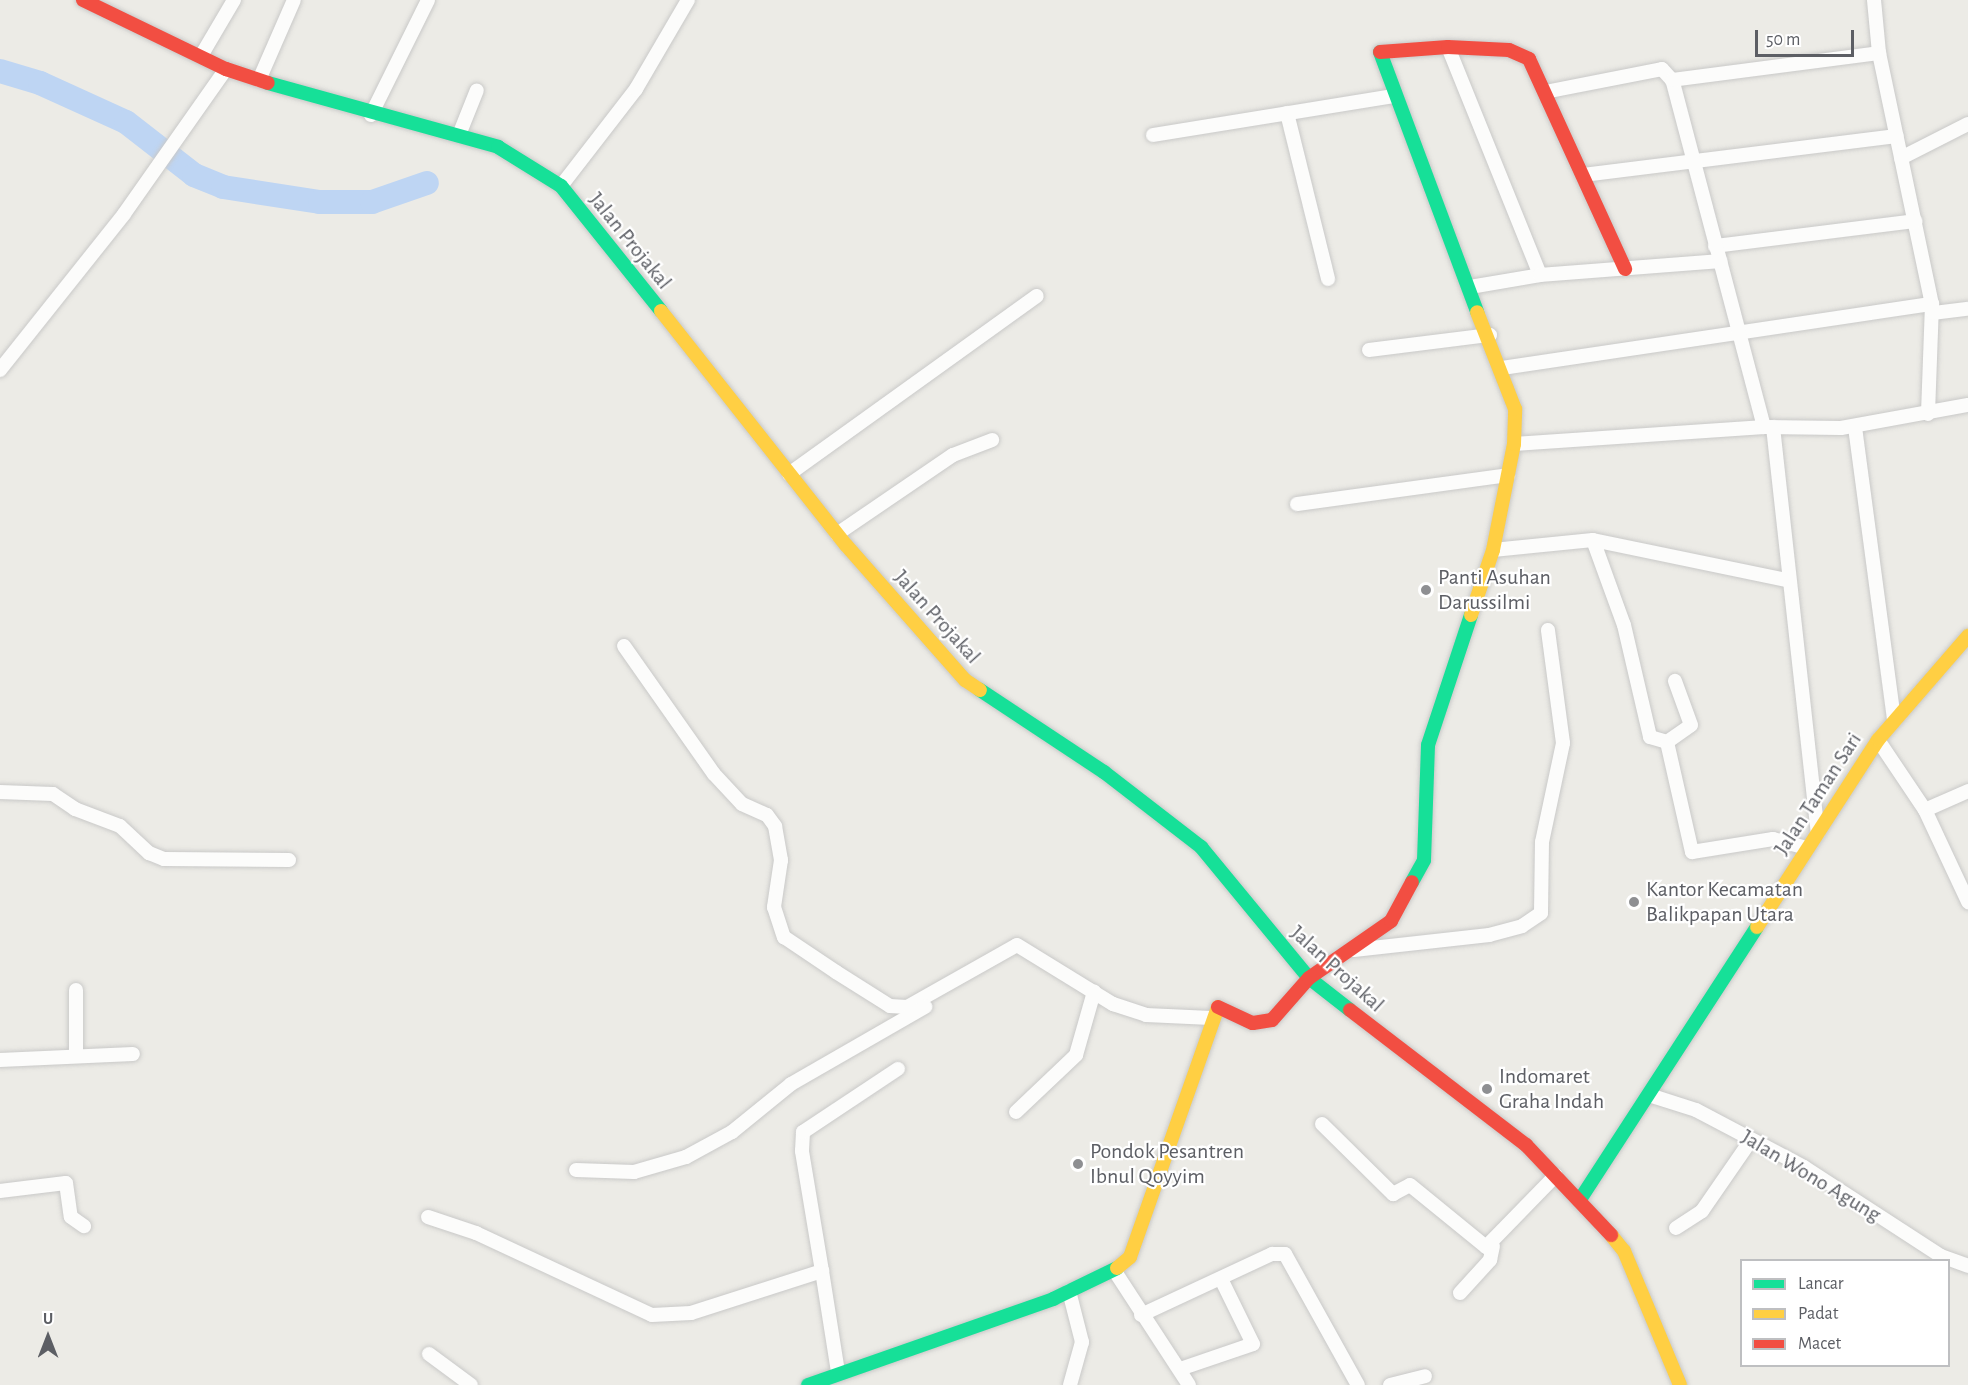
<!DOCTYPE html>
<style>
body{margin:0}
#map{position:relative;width:1968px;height:1385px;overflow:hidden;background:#ecebe6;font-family:"Alegreya Sans",sans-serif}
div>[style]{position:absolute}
.river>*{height:24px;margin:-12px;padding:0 12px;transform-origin:12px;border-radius:12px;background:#bed5f3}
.roads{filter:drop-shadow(0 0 2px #c9c9c8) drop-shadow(0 0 2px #c9c9c8)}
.street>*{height:14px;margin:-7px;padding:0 7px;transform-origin:7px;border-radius:7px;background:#fcfcfb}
.fast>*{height:14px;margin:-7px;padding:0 7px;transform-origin:7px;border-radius:7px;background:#16e098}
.slow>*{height:14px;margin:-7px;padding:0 7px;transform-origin:7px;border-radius:7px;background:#ffcf43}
.jam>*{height:14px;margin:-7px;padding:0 7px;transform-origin:7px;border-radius:7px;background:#f24e42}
.dots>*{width:16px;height:16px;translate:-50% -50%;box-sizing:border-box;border:3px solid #fff;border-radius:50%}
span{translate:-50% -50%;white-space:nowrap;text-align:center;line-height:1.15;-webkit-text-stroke:4.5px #fff;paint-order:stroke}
.street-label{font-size:22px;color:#5c5e64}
.poi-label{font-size:22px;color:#5c5e64}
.left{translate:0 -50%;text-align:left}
.legend{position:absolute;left:1740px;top:1259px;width:210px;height:108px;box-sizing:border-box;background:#fff;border:2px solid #bebfc1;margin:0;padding:8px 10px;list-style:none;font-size:18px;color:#5c5e64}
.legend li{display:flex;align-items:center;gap:12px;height:30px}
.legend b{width:30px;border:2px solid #bebfc1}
.north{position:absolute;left:18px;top:1307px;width:60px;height:60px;-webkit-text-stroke:4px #fff;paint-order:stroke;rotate:0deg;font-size:16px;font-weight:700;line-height:24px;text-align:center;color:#5c5e64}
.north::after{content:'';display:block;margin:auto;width:21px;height:27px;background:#5c5e64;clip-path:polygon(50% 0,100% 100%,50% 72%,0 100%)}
.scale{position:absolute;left:1755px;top:30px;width:99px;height:27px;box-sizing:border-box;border:3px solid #5c5e64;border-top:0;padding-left:8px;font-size:18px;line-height:21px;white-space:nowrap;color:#5c5e64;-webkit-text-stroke:4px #fff;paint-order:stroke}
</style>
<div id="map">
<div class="river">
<div style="left:0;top:71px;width:42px;rotate:16.7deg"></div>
<div style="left:40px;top:83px;width:94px;rotate:24.4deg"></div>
<div style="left:126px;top:122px;width:86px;rotate:37.9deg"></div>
<div style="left:194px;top:175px;width:31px;rotate:22deg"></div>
<div style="left:223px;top:187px;width:98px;rotate:8.8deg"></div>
<div style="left:320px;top:202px;width:52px"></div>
<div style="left:372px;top:202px;width:58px;rotate:-19.1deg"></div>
</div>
<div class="roads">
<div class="street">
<div style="left:1874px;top:0;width:53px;rotate:84.6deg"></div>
<div style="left:1879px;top:53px;width:257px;rotate:78.1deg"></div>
<div style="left:1932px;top:304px;width:110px;rotate:92.1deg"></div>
<div style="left:1448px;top:47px;width:246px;rotate:68deg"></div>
<div style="left:201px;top:56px;width:65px;rotate:-59.5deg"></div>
<div style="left:259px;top:80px;width:87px;rotate:-66.4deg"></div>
<div style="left:1545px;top:92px;width:119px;rotate:-11.1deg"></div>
<div style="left:1662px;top:69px;width:15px;rotate:48deg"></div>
<div style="left:1287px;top:113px;width:171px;rotate:76.1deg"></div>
<div style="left:371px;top:115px;width:128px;rotate:-63.6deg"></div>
<div style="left:459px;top:135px;width:48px;rotate:-68.2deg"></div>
<div style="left:1153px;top:135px;width:243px;rotate:-9.2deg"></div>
<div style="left:1901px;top:158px;width:75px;rotate:-26.9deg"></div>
<div style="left:1583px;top:175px;width:316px;rotate:-7.1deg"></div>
<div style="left:561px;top:186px;width:123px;rotate:-52.3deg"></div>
<div style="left:636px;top:89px;width:103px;rotate:-59.7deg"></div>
<div style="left:1715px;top:246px;width:202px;rotate:-7.1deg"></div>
<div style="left:1470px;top:287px;width:71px;rotate:-9.7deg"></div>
<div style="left:1540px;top:275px;width:181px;rotate:-4.4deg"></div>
<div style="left:1933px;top:313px;width:35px;rotate:-7deg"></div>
<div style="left:1369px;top:350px;width:122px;rotate:-7.1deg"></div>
<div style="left:1502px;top:368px;width:435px;rotate:-8.5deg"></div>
<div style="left:0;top:370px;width:199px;rotate:-51.5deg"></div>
<div style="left:124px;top:214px;width:177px;rotate:-54.9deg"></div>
<div style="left:1764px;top:427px;width:359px;rotate:-104.8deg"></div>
<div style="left:1672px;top:80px;width:209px;rotate:-7.4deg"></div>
<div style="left:1773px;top:427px;width:408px;rotate:83.7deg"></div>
<div style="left:1855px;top:427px;width:296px;rotate:82.4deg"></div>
<div style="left:1514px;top:444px;width:251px;rotate:-3.9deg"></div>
<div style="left:1764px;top:427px;width:77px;rotate:0.7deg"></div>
<div style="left:1841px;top:428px;width:129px;rotate:-10.3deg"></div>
<div style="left:789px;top:474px;width:305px;rotate:-35.7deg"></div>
<div style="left:1297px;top:504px;width:213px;rotate:-7.8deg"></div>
<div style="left:837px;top:534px;width:140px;rotate:-34.3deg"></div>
<div style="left:953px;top:455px;width:42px;rotate:-21deg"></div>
<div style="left:1593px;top:540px;width:90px;rotate:70deg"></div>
<div style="left:1624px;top:625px;width:115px;rotate:76.9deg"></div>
<div style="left:1650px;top:737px;width:18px;rotate:16deg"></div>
<div style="left:1667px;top:742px;width:113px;rotate:77.2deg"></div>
<div style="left:1692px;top:852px;width:82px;rotate:-9.1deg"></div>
<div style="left:1773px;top:839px;width:34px;rotate:15deg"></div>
<div style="left:1493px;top:550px;width:100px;rotate:-5.7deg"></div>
<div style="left:1593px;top:540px;width:198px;rotate:11.7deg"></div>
<div style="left:624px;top:646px;width:156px;rotate:54.9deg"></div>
<div style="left:714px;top:774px;width:41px;rotate:47deg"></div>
<div style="left:742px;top:804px;width:27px;rotate:24deg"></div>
<div style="left:767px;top:815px;width:14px;rotate:54deg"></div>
<div style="left:775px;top:826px;width:35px;rotate:80deg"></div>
<div style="left:781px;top:860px;width:48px;rotate:98.5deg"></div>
<div style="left:774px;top:907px;width:32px;rotate:72deg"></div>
<div style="left:784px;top:937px;width:63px;rotate:33.9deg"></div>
<div style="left:836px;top:972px;width:64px;rotate:32.2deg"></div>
<div style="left:890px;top:1006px;width:17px;rotate:3deg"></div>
<div style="left:907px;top:1007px;width:126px;rotate:-29.4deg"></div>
<div style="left:1017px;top:945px;width:113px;rotate:31.6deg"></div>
<div style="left:1113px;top:1004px;width:35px;rotate:18deg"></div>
<div style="left:1146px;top:1015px;width:65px;rotate:2.6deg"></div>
<div style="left:1878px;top:740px;width:84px;rotate:56.1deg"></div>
<div style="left:1925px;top:810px;width:102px;rotate:64.9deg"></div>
<div style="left:1667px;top:742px;width:29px;rotate:-35deg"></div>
<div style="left:1691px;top:725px;width:47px;rotate:-110deg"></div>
<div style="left:0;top:792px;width:53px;rotate:2.2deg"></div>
<div style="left:53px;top:794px;width:27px;rotate:34deg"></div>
<div style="left:75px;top:809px;width:48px;rotate:20.7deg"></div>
<div style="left:120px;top:826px;width:40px;rotate:43deg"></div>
<div style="left:149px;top:853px;width:16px;rotate:22deg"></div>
<div style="left:164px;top:859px;width:125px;rotate:0.5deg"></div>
<div style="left:1925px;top:810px;width:47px;rotate:-23.8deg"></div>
<div style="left:1354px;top:950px;width:136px;rotate:-6.3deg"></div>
<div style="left:1489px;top:935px;width:34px;rotate:-15deg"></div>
<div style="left:1522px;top:926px;width:23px;rotate:-34deg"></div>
<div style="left:1541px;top:913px;width:71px;rotate:-89.2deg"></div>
<div style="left:1542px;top:842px;width:101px;rotate:-78deg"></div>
<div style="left:1563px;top:743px;width:114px;rotate:-97.6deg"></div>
<div style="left:76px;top:1054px;width:64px;rotate:-90deg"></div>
<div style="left:0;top:1060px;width:133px;rotate:-2.6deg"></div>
<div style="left:1649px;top:1095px;width:49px;rotate:17.7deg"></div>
<div style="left:1696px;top:1110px;width:122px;rotate:27.8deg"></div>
<div style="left:1804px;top:1167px;width:163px;rotate:33deg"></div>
<div style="left:1941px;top:1256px;width:29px;rotate:20deg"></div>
<div style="left:1016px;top:1112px;width:83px;rotate:-43.5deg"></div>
<div style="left:1076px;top:1055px;width:66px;rotate:-74.1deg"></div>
<div style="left:1322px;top:1124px;width:100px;rotate:44.6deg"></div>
<div style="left:1393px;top:1194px;width:19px;rotate:-28deg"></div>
<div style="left:1410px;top:1185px;width:98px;rotate:39.2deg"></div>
<div style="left:1486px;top:1247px;width:100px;rotate:-45.8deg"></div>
<div style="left:576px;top:1170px;width:58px;rotate:2deg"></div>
<div style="left:634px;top:1172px;width:54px;rotate:-16.1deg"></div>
<div style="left:686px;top:1157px;width:52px;rotate:-28.5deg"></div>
<div style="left:732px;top:1132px;width:76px;rotate:-39.1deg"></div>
<div style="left:791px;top:1084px;width:155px;rotate:-29.9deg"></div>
<div style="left:0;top:1191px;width:66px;rotate:-6.9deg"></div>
<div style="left:66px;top:1183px;width:34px;rotate:82deg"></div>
<div style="left:71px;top:1217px;width:16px;rotate:35deg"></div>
<div style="left:428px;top:1217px;width:51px;rotate:18.4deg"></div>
<div style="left:476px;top:1233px;width:194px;rotate:25deg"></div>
<div style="left:652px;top:1315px;width:39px;rotate:-3deg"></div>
<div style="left:691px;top:1313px;width:138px;rotate:-17.8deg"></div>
<div style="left:822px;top:1271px;width:102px;rotate:81deg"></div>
<div style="left:1676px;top:1228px;width:31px;rotate:-33deg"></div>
<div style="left:1702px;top:1211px;width:86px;rotate:-55.4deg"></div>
<div style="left:1114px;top:1270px;width:137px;rotate:56.9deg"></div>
<div style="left:822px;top:1271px;width:122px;rotate:-99.5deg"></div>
<div style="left:802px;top:1151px;width:19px;rotate:-87deg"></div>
<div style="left:803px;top:1132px;width:114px;rotate:-33.6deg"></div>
<div style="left:1069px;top:1291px;width:53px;rotate:75.7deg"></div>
<div style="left:1082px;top:1342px;width:45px;rotate:105.6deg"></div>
<div style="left:1460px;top:1293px;width:45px;rotate:-47.7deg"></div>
<div style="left:1490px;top:1260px;width:14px;rotate:-78deg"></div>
<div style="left:1141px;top:1315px;width:145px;rotate:-25deg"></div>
<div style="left:1272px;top:1254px;width:13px"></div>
<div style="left:1285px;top:1254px;width:150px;rotate:60.9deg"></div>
<div style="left:429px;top:1354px;width:52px;rotate:36.4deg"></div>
<div style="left:1180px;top:1369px;width:77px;rotate:-18.9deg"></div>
<div style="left:1253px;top:1344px;width:70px;rotate:-116.2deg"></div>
<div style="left:1390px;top:1385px;width:36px;rotate:-14deg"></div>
</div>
<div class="fast">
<div style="left:1380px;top:52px;width:278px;rotate:69.5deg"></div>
<div style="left:268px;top:83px;width:239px;rotate:15.5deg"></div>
<div style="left:498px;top:147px;width:74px;rotate:31.8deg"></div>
<div style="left:561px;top:186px;width:160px;rotate:51.3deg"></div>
<div style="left:980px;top:690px;width:149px;rotate:33.5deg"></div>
<div style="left:1104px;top:772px;width:123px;rotate:37.7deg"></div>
<div style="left:1201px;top:847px;width:170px;rotate:50.5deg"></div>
<div style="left:1309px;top:978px;width:52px;rotate:38deg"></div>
<div style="left:1412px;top:882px;width:25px;rotate:-61deg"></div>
<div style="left:1424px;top:860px;width:115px;rotate:-88deg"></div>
<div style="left:1428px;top:745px;width:137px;rotate:-71.7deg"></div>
<div style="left:1581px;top:1198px;width:323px;rotate:-57deg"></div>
<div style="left:808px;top:1385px;width:260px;rotate:-19.3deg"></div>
<div style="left:1053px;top:1299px;width:71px;rotate:-25.8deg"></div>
</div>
<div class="slow">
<div style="left:661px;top:311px;width:298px;rotate:51.7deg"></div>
<div style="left:846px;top:545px;width:180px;rotate:48.6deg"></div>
<div style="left:965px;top:680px;width:18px;rotate:34deg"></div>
<div style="left:1471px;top:615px;width:69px;rotate:-71.3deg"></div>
<div style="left:1493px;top:550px;width:108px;rotate:-78.8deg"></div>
<div style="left:1514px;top:444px;width:35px;rotate:-88deg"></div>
<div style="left:1515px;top:409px;width:104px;rotate:-111.4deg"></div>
<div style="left:1757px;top:927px;width:223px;rotate:-57.1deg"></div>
<div style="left:1878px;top:740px;width:138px;rotate:-49.1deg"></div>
<div style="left:1611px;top:1235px;width:21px;rotate:51deg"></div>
<div style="left:1624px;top:1251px;width:145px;rotate:67.3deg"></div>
<div style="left:1117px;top:1268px;width:17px;rotate:-40deg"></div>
<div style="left:1130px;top:1257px;width:265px;rotate:-70.6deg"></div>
</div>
<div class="jam">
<div style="left:83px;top:0;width:159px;rotate:25.8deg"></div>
<div style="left:226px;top:69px;width:44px;rotate:18.4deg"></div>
<div style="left:1380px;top:52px;width:68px;rotate:-4.2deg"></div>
<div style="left:1448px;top:47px;width:61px;rotate:2.8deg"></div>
<div style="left:1509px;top:50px;width:22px;rotate:24deg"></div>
<div style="left:1529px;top:59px;width:231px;rotate:65.4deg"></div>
<div style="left:1218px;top:1007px;width:38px;rotate:25deg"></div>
<div style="left:1253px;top:1023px;width:19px;rotate:-9deg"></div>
<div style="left:1272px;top:1020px;width:56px;rotate:-48.6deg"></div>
<div style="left:1309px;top:978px;width:100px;rotate:-34.8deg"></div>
<div style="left:1391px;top:921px;width:44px;rotate:-61.7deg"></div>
<div style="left:1350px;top:1010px;width:222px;rotate:37.5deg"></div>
<div style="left:1526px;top:1145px;width:124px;rotate:46.6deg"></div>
</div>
</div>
<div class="dots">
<div style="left:1426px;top:590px;background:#8e8f92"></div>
<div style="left:1634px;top:902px;background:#8e8f92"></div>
<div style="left:1487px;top:1089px;background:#8e8f92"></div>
<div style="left:1078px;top:1164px;background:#8e8f92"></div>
</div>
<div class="street-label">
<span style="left:630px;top:241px;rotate:51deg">Jalan Projakal</span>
<span style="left:937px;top:617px;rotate:48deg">Jalan Projakal</span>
<span style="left:1818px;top:794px;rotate:-57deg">Jalan Taman Sari</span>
<span style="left:1337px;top:969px;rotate:42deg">Jalan Projakal</span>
<span style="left:1811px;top:1176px;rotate:31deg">Jalan Wono Agung</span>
</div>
<div class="poi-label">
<span class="left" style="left:1438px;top:590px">Panti Asuhan<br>Darussilmi</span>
<span class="left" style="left:1646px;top:902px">Kantor Kecamatan<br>Balikpapan Utara</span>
<span class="left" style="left:1499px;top:1089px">Indomaret<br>Graha Indah</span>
<span class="left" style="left:1090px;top:1164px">Pondok Pesantren<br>Ibnul Qoyyim</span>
</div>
<ul class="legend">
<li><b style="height:8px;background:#16e098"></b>Lancar</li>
<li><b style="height:8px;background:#ffcf43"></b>Padat</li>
<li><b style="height:8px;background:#f24e42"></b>Macet</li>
</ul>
<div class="north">U</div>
<div class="scale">50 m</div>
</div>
